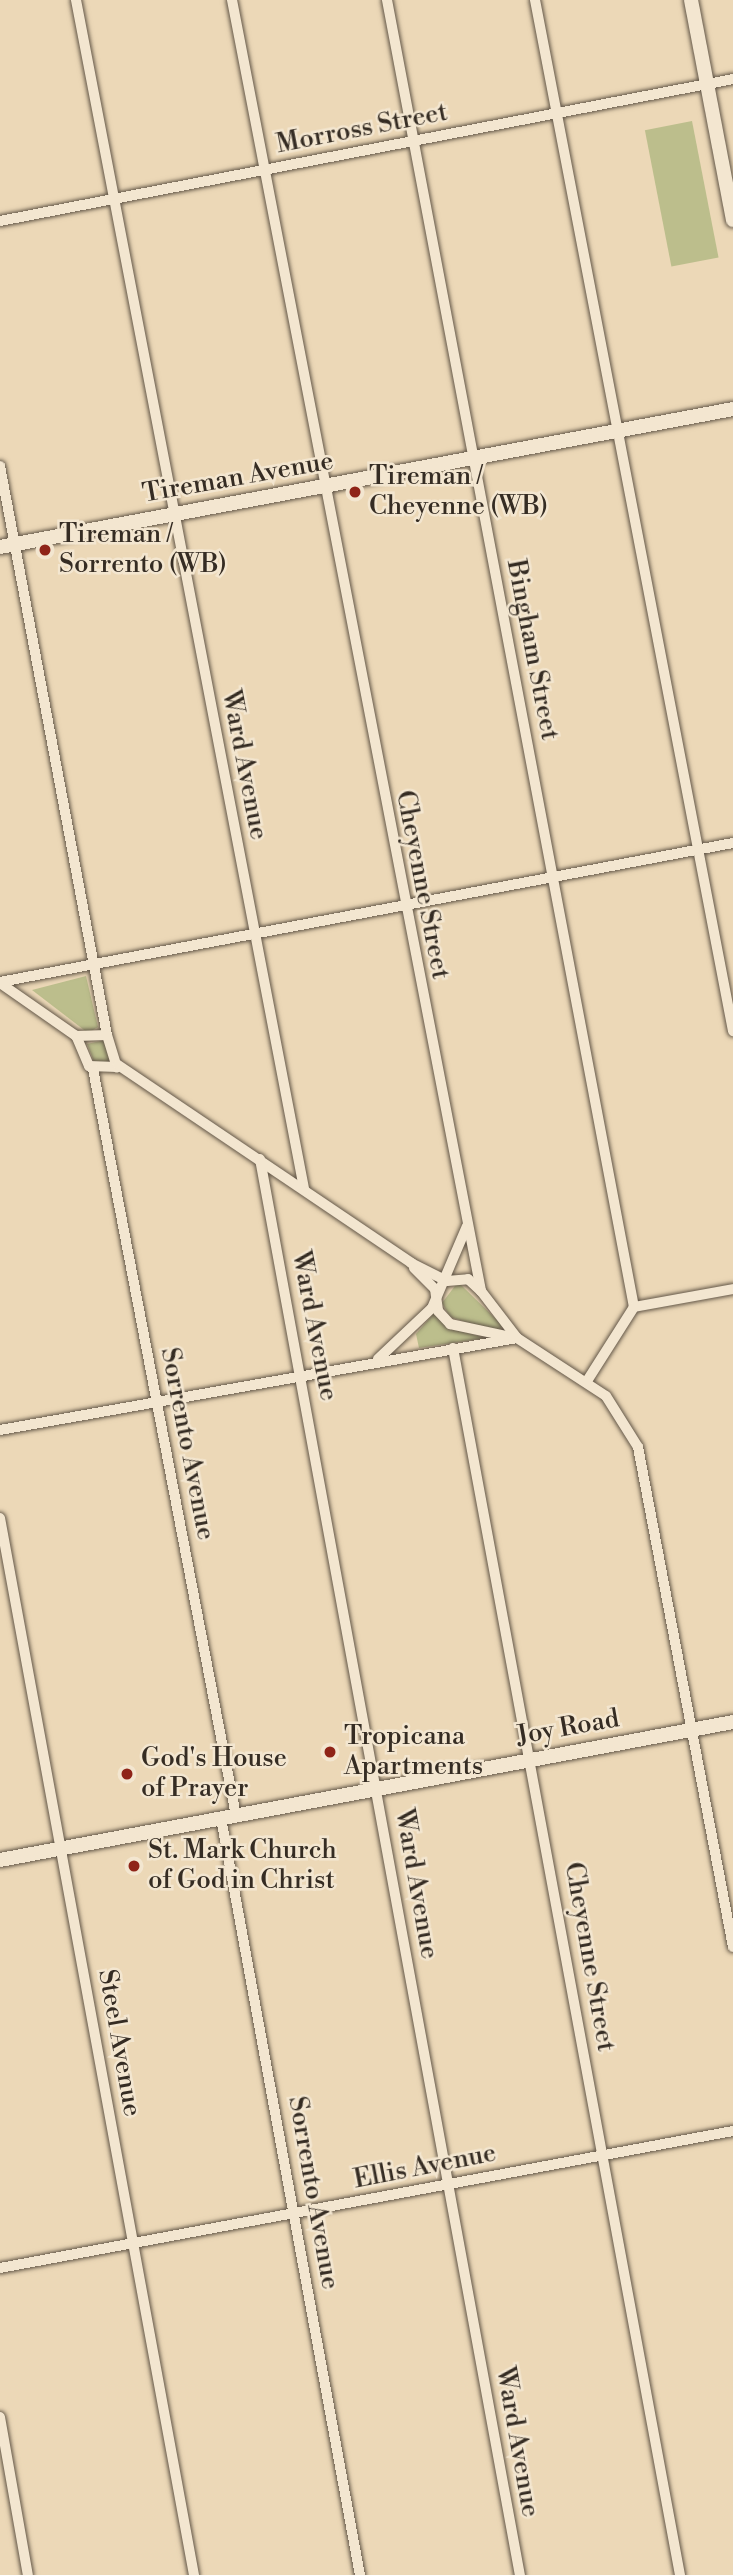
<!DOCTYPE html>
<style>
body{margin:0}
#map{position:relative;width:733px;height:2575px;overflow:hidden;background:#ecd8b7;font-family:"Libre Bodoni",serif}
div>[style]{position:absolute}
.green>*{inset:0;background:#bcbe8c;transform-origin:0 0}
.roads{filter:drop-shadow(0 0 2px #635748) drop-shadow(0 0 2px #635748)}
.street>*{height:10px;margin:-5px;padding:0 5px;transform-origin:5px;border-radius:5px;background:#f3e6d0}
.secondary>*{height:14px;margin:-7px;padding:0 7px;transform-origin:7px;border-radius:7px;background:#f3e6d0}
.dots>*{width:19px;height:19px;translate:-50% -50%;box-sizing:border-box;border:4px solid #f3e6d0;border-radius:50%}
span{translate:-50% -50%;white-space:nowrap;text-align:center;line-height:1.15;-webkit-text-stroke:5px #f3e6d0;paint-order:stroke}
.street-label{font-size:26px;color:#352c23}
.poi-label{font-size:26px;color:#352c23}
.left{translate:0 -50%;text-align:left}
</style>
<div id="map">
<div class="green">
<div style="left:692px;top:121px;width:139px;height:48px;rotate:79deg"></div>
<div style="clip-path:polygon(86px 976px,98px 1027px,88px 1033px,32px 990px)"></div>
<div style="clip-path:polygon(105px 1040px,113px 1064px,95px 1064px,87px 1044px)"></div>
<div style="clip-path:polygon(458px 1282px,502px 1325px,499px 1332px,450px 1317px,442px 1303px)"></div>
<div style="clip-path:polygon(435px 1312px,450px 1328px,485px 1338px,419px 1348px,416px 1334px)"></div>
</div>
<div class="roads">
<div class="street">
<div style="left:76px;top:0;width:1211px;rotate:79.14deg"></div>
<div style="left:232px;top:0;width:1315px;rotate:79.08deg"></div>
<div style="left:481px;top:1291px;width:59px;rotate:52.5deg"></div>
<div style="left:517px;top:1338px;width:106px;rotate:33.1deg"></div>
<div style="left:606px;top:1396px;width:60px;rotate:57.9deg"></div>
<div style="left:638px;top:1447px;width:509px;rotate:79.24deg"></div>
<div style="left:387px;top:0;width:1330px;rotate:79.3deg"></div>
<div style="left:535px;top:0;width:1050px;rotate:79.13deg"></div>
<div style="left:0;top:221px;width:747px;rotate:-10.96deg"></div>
<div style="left:0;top:466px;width:579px;rotate:79.35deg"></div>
<div style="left:0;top:982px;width:746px;rotate:-10.74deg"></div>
<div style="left:0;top:983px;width:93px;rotate:34.9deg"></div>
<div style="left:76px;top:1036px;width:31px;rotate:-2deg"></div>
<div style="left:107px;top:1035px;width:34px;rotate:73deg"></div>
<div style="left:117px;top:1067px;width:28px;rotate:-178deg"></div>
<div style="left:89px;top:1066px;width:33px;rotate:-113deg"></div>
<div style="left:118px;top:1065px;width:354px;rotate:34deg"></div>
<div style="left:411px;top:1263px;width:40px;rotate:26.6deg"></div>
<div style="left:447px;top:1281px;width:21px;rotate:-5deg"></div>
<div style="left:468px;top:1279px;width:18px;rotate:43deg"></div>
<div style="left:93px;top:1069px;width:761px;rotate:79.16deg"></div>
<div style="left:260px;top:1159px;width:1440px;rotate:79.6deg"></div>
<div style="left:414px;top:1268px;width:30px;rotate:45deg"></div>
<div style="left:435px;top:1289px;width:22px;rotate:82deg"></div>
<div style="left:438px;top:1311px;width:18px;rotate:47deg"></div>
<div style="left:450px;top:1324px;width:57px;rotate:12.1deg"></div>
<div style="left:453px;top:1348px;width:1248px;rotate:79.52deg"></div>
<div style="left:378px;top:1359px;width:74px;rotate:-43.4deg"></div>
<div style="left:432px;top:1308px;width:89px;rotate:-66.9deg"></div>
<div style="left:587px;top:1381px;width:88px;rotate:-57.6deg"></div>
<div style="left:634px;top:1307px;width:101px;rotate:-10.3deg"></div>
<div style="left:0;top:1430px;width:525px;rotate:-10.09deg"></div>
<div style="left:0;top:1518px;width:1075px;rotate:79.6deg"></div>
<div style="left:221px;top:1818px;width:770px;rotate:79.6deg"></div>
<div style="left:0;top:2268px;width:746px;rotate:-10.59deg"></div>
<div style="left:0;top:2417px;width:160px;rotate:80deg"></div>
</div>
<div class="secondary">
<div style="left:691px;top:0;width:224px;rotate:79.2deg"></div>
<div style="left:0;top:547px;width:746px;rotate:-10.66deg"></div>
<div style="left:0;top:1860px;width:746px;rotate:-10.66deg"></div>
</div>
</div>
<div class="dots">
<div style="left:355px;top:492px;background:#8f2418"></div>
<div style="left:45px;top:550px;background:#8f2418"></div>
<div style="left:330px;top:1752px;background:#8f2418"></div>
<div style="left:127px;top:1774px;background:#8f2418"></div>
<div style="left:134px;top:1866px;background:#8f2418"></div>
</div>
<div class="street-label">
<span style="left:362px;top:129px;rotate:-11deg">Morross Street</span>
<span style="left:238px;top:478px;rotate:-10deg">Tireman Avenue</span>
<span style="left:532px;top:650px;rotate:79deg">Bingham Street</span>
<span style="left:244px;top:765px;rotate:79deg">Ward Avenue</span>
<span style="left:422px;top:885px;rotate:79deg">Cheyenne Street</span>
<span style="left:314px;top:1326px;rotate:79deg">Ward Avenue</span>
<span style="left:187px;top:1444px;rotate:79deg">Sorrento Avenue</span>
<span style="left:568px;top:1728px;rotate:-10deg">Joy Road</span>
<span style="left:416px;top:1884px;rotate:80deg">Ward Avenue</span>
<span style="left:589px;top:1957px;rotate:80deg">Cheyenne Street</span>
<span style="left:119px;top:2043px;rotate:80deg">Steel Avenue</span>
<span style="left:425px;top:2167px;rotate:-11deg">Ellis Avenue</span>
<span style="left:313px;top:2193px;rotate:80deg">Sorrento Avenue</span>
<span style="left:517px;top:2442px;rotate:80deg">Ward Avenue</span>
</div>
<div class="poi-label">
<span class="left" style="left:369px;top:492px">Tireman /<br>Cheyenne (WB)</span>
<span class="left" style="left:59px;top:550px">Tireman /<br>Sorrento (WB)</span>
<span class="left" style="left:344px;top:1752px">Tropicana<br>Apartments</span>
<span class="left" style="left:141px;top:1774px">God's House<br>of Prayer</span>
<span class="left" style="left:148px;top:1866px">St. Mark Church<br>of God in Christ</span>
</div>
</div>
